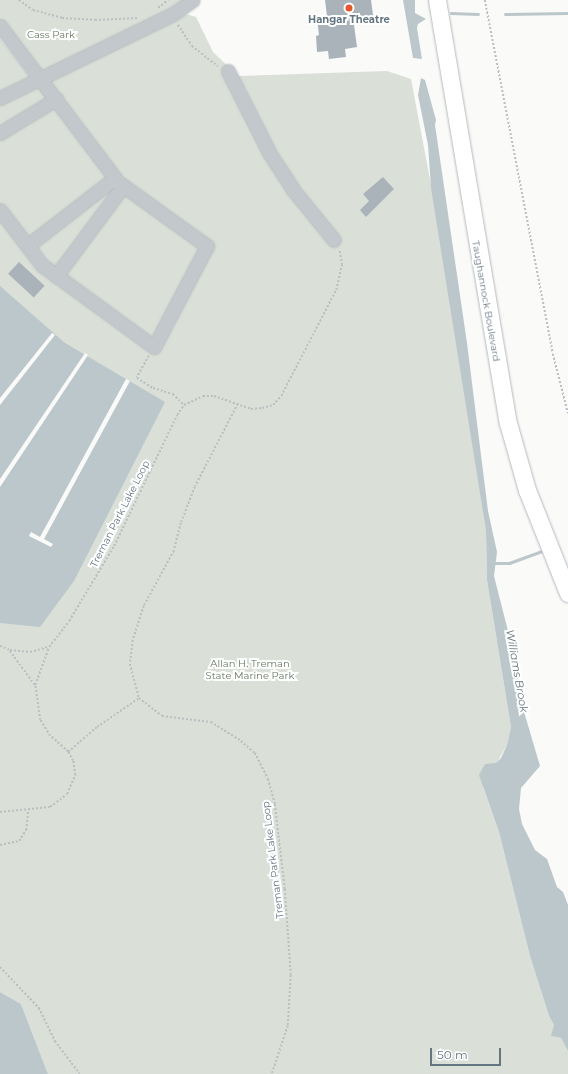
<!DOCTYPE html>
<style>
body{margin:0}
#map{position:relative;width:568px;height:1074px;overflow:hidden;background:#fafaf8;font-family:Montserrat,sans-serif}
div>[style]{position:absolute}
.green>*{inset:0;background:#dadfd7}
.water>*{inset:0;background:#bbc7cb}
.pier>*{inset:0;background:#fafaf8}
.stream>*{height:3px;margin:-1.5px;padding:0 1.5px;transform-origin:1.5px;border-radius:1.5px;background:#bbc7cb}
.building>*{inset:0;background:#aab3b9;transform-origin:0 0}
.path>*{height:1.5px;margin-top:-0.75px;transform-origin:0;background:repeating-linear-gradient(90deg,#bbbfc2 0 2px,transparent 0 4px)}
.roads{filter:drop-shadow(0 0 1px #b5babe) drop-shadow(0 0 1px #b5babe)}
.minor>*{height:13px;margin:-6.5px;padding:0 6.5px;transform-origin:6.5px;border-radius:6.5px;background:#c3c8cc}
.major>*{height:17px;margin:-8.5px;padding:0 8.5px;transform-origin:8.5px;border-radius:8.5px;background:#fff}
.dots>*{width:11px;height:11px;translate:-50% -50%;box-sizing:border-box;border:2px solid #fff;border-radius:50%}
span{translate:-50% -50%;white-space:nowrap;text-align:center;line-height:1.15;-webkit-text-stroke:4px #fff;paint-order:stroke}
.poi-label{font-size:10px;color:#657683;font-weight:700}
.park-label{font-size:10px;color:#687a64}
.street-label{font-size:10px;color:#657683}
.water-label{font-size:11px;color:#60757c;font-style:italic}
.scale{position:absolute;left:430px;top:1048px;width:71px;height:18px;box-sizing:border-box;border:2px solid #657683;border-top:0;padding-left:5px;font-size:12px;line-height:14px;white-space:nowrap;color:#657683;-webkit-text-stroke:3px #fff;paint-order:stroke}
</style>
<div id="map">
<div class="green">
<div style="clip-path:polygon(0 0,185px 0,181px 5px,40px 78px,0 28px)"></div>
<div style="clip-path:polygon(186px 14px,196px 17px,213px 52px,238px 76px,387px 71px,411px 79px,438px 222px,486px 531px,487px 580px,511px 727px,507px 745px,483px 787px,499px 832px,530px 956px,549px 1016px,554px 1025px,552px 1036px,561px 1038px,568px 1051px,568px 1074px,48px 1074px,21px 1004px,0 992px,0 39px,38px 87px)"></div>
</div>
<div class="water">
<div style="clip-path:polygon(403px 0,415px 0,415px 13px,426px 19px,418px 24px,417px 28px,422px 59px,413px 58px)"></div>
<div style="clip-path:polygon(421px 78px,425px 80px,436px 120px,435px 125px,467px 343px,488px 511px,497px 552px,494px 576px,507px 627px,522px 705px,540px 766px,521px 788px,519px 809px,522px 824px,535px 850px,547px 859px,557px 887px,563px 892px,568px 905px,568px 1051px,561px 1038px,551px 1036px,554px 1025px,549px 1016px,530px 956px,499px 832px,479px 775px,485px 764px,496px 763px,501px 758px,507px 745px,511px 727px,487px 580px,486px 531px,431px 188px,428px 145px,418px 95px)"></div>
<div style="clip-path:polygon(0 286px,65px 343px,165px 402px,74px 581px,40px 627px,0 623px)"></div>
<div style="clip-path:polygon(0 992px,21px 1004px,48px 1074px,0 1074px)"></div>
</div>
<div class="pier">
<div style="clip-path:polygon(52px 333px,55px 335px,0 405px,0 398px)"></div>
<div style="clip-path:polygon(85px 353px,88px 355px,0 487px,0 479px)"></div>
<div style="clip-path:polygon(126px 379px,130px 381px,44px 539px,53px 544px,51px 547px,29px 536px,31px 532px,40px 537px)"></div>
</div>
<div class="stream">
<div style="left:451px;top:13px;width:27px;rotate:2deg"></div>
<div style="left:505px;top:14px;width:63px;rotate:-0.9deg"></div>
<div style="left:493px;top:563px;width:16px"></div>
<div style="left:509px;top:563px;width:35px;rotate:-20deg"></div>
</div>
<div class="building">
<div style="clip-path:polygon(325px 0,371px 0,374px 22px,354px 25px,357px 47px,345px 49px,346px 57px,329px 59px,328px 51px,317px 52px,316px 36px,319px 35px,317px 18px,327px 16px)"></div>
<div style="clip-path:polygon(383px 177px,394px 189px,366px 217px,360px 210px,369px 201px,363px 194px)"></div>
<div style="left:19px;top:262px;width:35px;height:16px;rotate:43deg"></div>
</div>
<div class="path">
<div style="left:19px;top:0;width:17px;rotate:36deg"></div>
<div style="left:33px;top:10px;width:30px;rotate:15deg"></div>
<div style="left:62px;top:18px;width:33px;rotate:3deg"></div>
<div style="left:95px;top:20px;width:44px;rotate:-2.6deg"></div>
<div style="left:485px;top:0;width:360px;rotate:79.1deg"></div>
<div style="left:553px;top:354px;width:61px;rotate:75.7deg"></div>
<div style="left:158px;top:8px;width:13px;rotate:-39deg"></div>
<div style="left:178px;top:25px;width:25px;rotate:56deg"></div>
<div style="left:192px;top:46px;width:33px;rotate:38deg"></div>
<div style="left:149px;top:356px;width:25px;rotate:119deg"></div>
<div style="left:137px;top:378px;width:19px;rotate:32deg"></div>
<div style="left:153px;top:388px;width:21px;rotate:17deg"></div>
<div style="left:173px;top:394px;width:16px;rotate:45deg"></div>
<div style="left:238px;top:404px;width:93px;rotate:117.4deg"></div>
<div style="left:195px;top:487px;width:39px;rotate:111deg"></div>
<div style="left:181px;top:523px;width:29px;rotate:104deg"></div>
<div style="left:174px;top:551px;width:63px;rotate:118.6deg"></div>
<div style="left:144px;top:606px;width:36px;rotate:108deg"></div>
<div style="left:133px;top:640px;width:24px;rotate:97deg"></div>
<div style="left:130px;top:664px;width:35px;rotate:75deg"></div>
<div style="left:139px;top:698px;width:29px;rotate:38deg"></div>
<div style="left:162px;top:716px;width:49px;rotate:7deg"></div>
<div style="left:211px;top:722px;width:36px;rotate:32deg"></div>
<div style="left:241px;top:741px;width:18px;rotate:41deg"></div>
<div style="left:255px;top:753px;width:29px;rotate:63deg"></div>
<div style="left:268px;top:779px;width:26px;rotate:74deg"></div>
<div style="left:275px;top:804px;width:86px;rotate:83.3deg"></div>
<div style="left:285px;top:889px;width:86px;rotate:86deg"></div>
<div style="left:291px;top:975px;width:51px;rotate:93.4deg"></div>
<div style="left:288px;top:1026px;width:51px;rotate:108.4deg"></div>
<div style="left:0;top:646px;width:11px;rotate:22deg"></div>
<div style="left:10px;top:650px;width:20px;rotate:6deg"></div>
<div style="left:30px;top:652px;width:20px;rotate:-15deg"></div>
<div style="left:49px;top:647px;width:33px;rotate:-52deg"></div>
<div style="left:69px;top:621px;width:87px;rotate:-59deg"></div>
<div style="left:114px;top:546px;width:145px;rotate:-64.3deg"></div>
<div style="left:177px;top:415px;width:12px;rotate:-55deg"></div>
<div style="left:184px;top:405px;width:21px;rotate:-25deg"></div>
<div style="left:203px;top:396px;width:11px"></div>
<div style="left:214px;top:396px;width:39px;rotate:19deg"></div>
<div style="left:251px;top:409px;width:11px;rotate:-5deg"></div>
<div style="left:262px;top:408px;width:11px;rotate:-15deg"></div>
<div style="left:273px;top:405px;width:12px;rotate:-48deg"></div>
<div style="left:281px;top:396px;width:119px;rotate:-62.6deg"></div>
<div style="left:336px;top:290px;width:26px;rotate:-77deg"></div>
<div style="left:342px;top:265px;width:16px;rotate:-101deg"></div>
<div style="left:10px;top:651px;width:42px;rotate:53.7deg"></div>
<div style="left:68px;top:752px;width:38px;rotate:-41deg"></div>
<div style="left:97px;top:727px;width:51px;rotate:-34.6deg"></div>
<div style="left:0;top:812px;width:50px;rotate:-5.7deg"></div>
<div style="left:50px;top:807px;width:21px;rotate:-37deg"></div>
<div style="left:67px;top:794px;width:21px;rotate:-67deg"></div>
<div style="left:75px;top:775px;width:14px;rotate:-98deg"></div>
<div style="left:73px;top:761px;width:10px;rotate:-119deg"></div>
<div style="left:68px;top:752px;width:24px;rotate:-138deg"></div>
<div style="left:50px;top:736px;width:19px;rotate:-122deg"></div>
<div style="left:40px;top:720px;width:35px;rotate:-98deg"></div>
<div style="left:35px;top:685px;width:40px;rotate:-69.8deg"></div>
<div style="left:0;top:845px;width:19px;rotate:-12deg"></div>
<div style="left:19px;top:841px;width:13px;rotate:-58deg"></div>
<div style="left:26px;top:830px;width:20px;rotate:-84deg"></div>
<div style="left:0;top:967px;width:57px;rotate:46.4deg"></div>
<div style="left:39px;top:1008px;width:37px;rotate:64deg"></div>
<div style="left:55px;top:1041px;width:41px;rotate:52.9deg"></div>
</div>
<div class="roads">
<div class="minor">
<div style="left:0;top:26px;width:196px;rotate:52.9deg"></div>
<div style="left:118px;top:182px;width:110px;rotate:35.7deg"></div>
<div style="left:207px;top:246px;width:114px;rotate:117.7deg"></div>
<div style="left:154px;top:347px;width:139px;rotate:-143.8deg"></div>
<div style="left:42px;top:265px;width:69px;rotate:-127.4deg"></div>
<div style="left:228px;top:71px;width:93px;rotate:63.2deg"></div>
<div style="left:270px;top:154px;width:44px;rotate:57deg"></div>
<div style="left:294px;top:191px;width:63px;rotate:50.8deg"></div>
<div style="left:0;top:98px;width:192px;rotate:-25.9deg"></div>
<div style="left:173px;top:14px;width:24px;rotate:-35deg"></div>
<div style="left:0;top:133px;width:66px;rotate:-31.3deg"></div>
<div style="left:27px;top:246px;width:111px;rotate:-37.7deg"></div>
<div style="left:56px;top:276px;width:112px;rotate:-53.3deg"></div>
</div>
<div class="major">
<div style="left:437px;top:0;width:429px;rotate:80.5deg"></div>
<div style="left:508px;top:423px;width:70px;rotate:74.2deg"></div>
<div style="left:527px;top:490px;width:111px;rotate:68.3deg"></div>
</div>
</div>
<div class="dots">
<div style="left:349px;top:8px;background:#e4572e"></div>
</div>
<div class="poi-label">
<span style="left:349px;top:20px">Hangar Theatre</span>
</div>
<div class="park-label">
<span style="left:51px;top:35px">Cass Park</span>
<span style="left:250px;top:669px">Allan H. Treman<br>State Marine Park</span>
</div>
<div class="street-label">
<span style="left:486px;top:301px;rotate:80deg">Taughannock Boulevard</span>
<span style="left:120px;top:514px;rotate:-63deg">Treman Park Lake Loop</span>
<span style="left:273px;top:860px;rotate:-97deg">Treman Park Lake Loop</span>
</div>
<div class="water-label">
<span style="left:517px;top:671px;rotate:80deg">Williams Brook</span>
</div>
<div class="scale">50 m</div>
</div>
